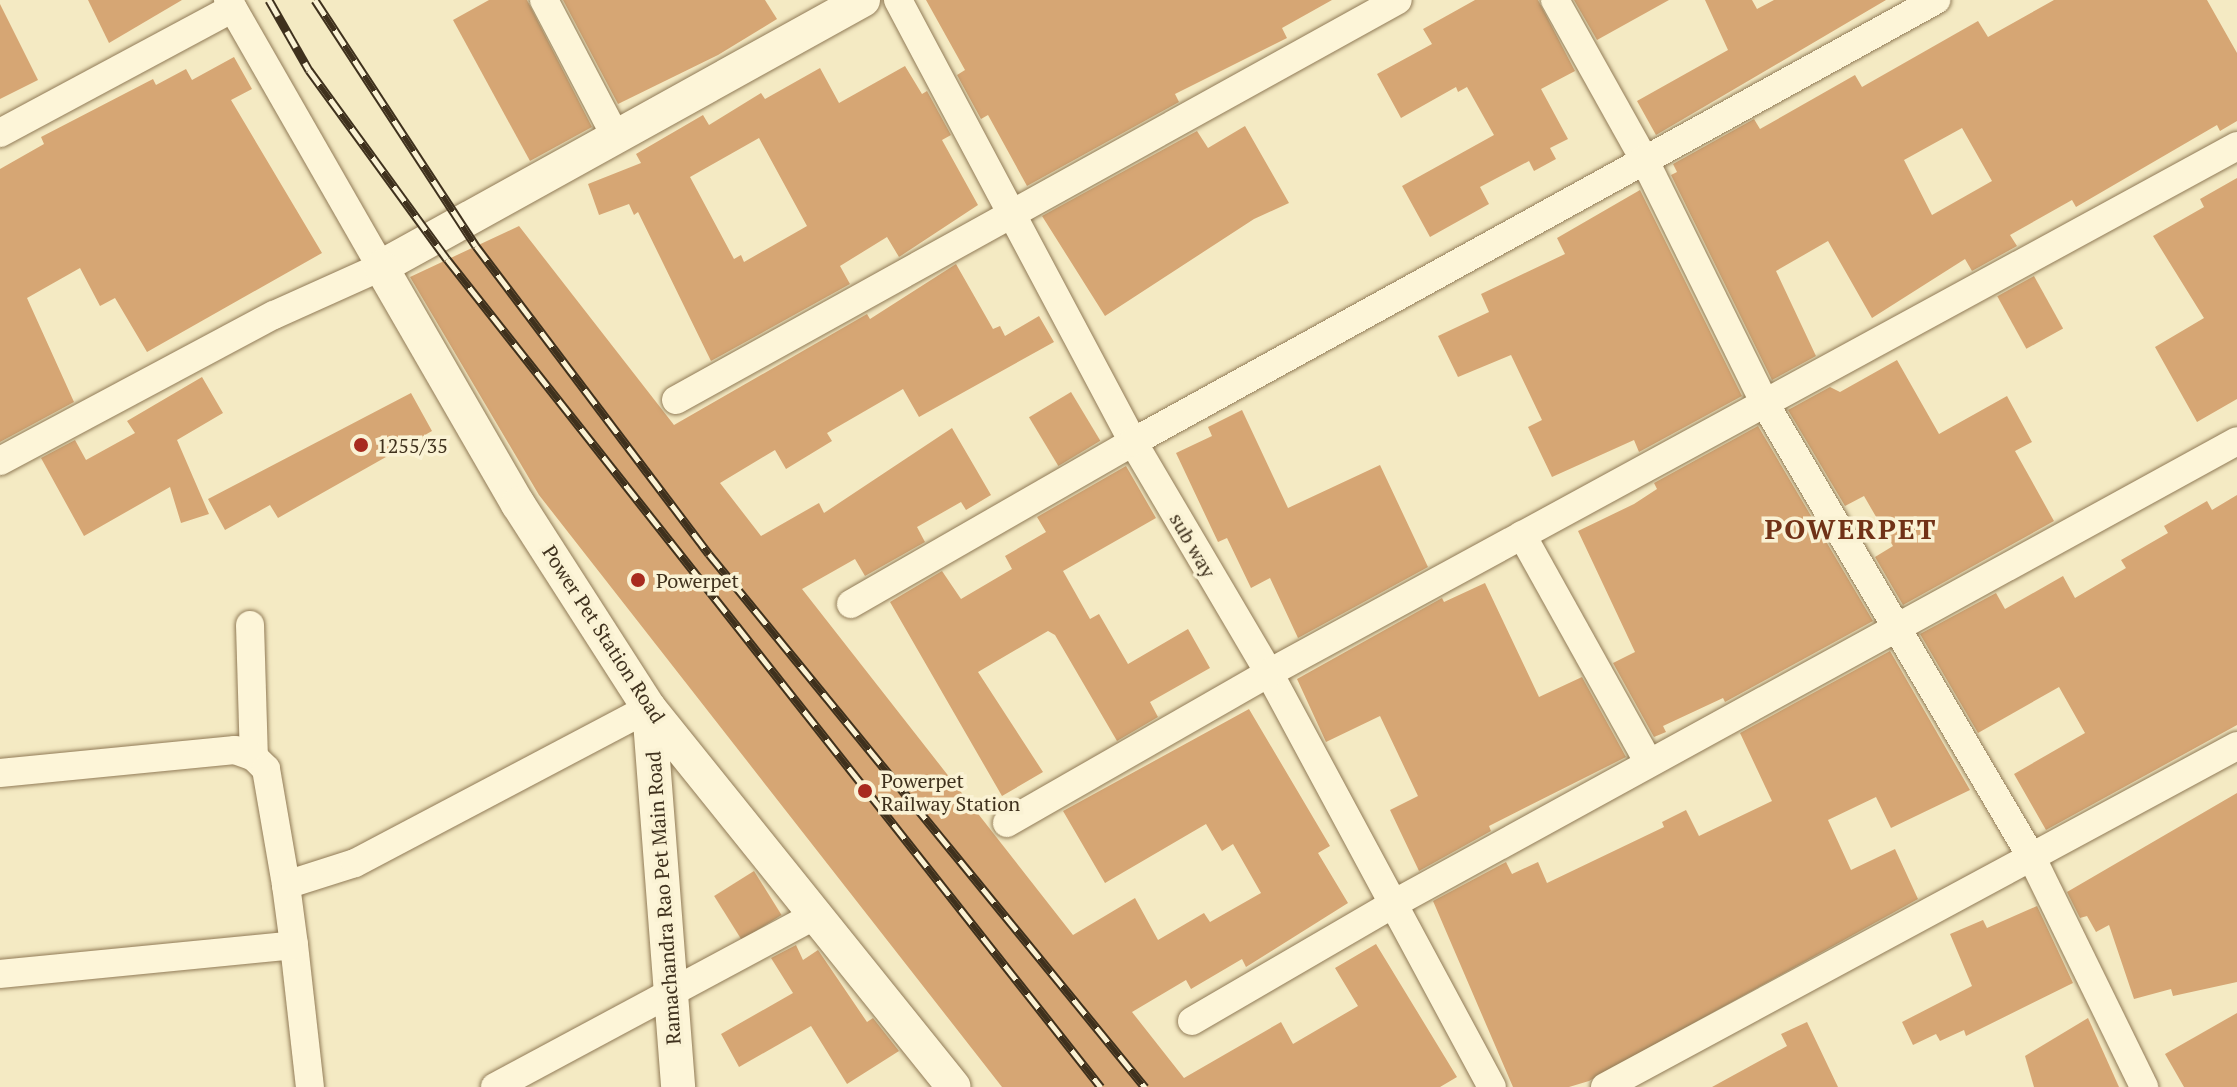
<!DOCTYPE html>
<style>
body{margin:0}
#map{position:relative;width:2237px;height:1087px;overflow:hidden;background:#f4eac3;font-family:"PT Serif",serif}
div>[style]{position:absolute}
.building>*{inset:0;background:#d6a674;transform-origin:0 0}
.roads{filter:drop-shadow(0 0 2px #917b57) drop-shadow(0 0 2px #917b57)}
.minor>*{height:28px;margin:-14px;padding:0 14px;transform-origin:14px;border-radius:14px;background:#fdf5d8}
.tertiary>*{height:34px;margin:-17px;padding:0 17px;transform-origin:17px;border-radius:17px;background:#fdf5d8}
.rail>*{height:9px;margin-top:-4.5px;transform-origin:0;background:repeating-linear-gradient(90deg,#faf2d4 0 18px,#3f311d 0 36px);box-sizing:border-box;border-block:2px solid #3f311d}
.dots>*{width:22px;height:22px;translate:-50% -50%;box-sizing:border-box;border:4px solid #faf2d4;border-radius:50%}
span{translate:-50% -50%;white-space:nowrap;text-align:center;line-height:1.15;-webkit-text-stroke:7px #faf2d4;paint-order:stroke}
.poi-label{font-size:20px;color:#3f311d}
.left{translate:0 -50%;text-align:left}
.street-label{font-size:20px;color:#3f311d}
.district-label{font-size:28px;color:#713217;font-weight:700;letter-spacing:2px}
</style>
<div id="map">
<div class="building">
<div style="clip-path:polygon(88px 0,182px 0,109px 43px)"></div>
<div style="clip-path:polygon(489px 0,527px 0,592px 127px,530px 161px,453px 20px)"></div>
<div style="clip-path:polygon(563px 0,765px 0,777px 19px,718px 55px,618px 104px)"></div>
<div style="clip-path:polygon(926px 0,1332px 0,1282px 28px,1287px 38px,1175px 94px,1179px 102px,1027px 186px,988px 115px,981px 119px,957px 75px,965px 70px)"></div>
<div style="clip-path:polygon(1475px 0,1538px 0,1575px 71px,1541px 89px,1568px 139px,1550px 148px,1556px 159px,1534px 171px,1529px 161px,1480px 187px,1489px 204px,1430px 237px,1402px 186px,1494px 135px,1467px 87px,1458px 92px,1456px 87px,1401px 118px,1377px 74px,1432px 44px,1423px 29px)"></div>
<div style="clip-path:polygon(1574px 0,1669px 0,1597px 40px)"></div>
<div style="clip-path:polygon(1705px 0,1752px 0,1757px 9px,1774px 0,1886px 0,1656px 135px,1637px 101px,1728px 50px)"></div>
<div style="clip-path:polygon(evenodd,2054px 0,2207px 0,2237px 53px,2237px 121px,2220px 131px,2217px 125px,2076px 207px,2072px 200px,2010px 235px,2017px 246px,1972px 271px,1965px 259px,1872px 318px,1828px 241px,1776px 271px,1816px 356px,1772px 380px,1671px 175px,1677px 172px,1673px 164px,1754px 119px,1760px 129px,1855px 75px,1862px 87px,1978px 21px,1988px 37px,2054px 0,1962px 128px,1992px 181px,1932px 215px,1904px 160px,1962px 128px)"></div>
<div style="clip-path:polygon(0 4px,38px 80px,0 99px)"></div>
<div style="clip-path:polygon(234px 57px,252px 89px,231px 100px,322px 253px,147px 352px,115px 298px,100px 306px,80px 268px,27px 298px,74px 402px,0 442px,0 169px,44px 144px,41px 137px,153px 79px,156px 85px,186px 69px,192px 80px)"></div>
<div style="clip-path:polygon(evenodd,905px 66px,922px 94px,927px 91px,951px 135px,942px 140px,978px 205px,899px 257px,887px 237px,840px 266px,850px 284px,711px 361px,638px 212px,634px 215px,629px 204px,599px 215px,588px 184px,641px 163px,636px 154px,703px 115px,709px 125px,761px 93px,765px 99px,820px 68px,839px 103px,905px 66px,759px 138px,807px 226px,744px 262px,741px 255px,734px 259px,690px 177px,759px 138px)"></div>
<div style="clip-path:polygon(1245px 126px,1289px 203px,1254px 219px,1105px 316px,1042px 216px,1197px 131px,1208px 148px)"></div>
<div style="clip-path:polygon(2237px 178px,2237px 399px,2197px 422px,2155px 347px,2204px 318px,2153px 236px,2204px 207px,2200px 199px)"></div>
<div style="clip-path:polygon(1640px 190px,1742px 396px,1639px 452px,1634px 440px,1552px 477px,1528px 427px,1542px 420px,1511px 355px,1458px 377px,1438px 336px,1489px 312px,1481px 294px,1565px 254px,1557px 238px)"></div>
<div style="clip-path:polygon(519px 226px,674px 425px,867px 314px,870px 319px,956px 264px,993px 329px,1000px 326px,1005px 336px,1039px 316px,1054px 342px,919px 417px,903px 389px,827px 433px,832px 441px,786px 469px,775px 450px,720px 483px,761px 536px,819px 503px,824px 513px,952px 428px,991px 495px,966px 510px,961px 502px,917px 527px,925px 542px,865px 576px,855px 559px,802px 589px,1073px 935px,1135px 898px,1158px 940px,1204px 913px,1210px 922px,1261px 893px,1233px 844px,1222px 851px,1206px 824px,1105px 883px,1063px 811px,1249px 709px,1330px 846px,1318px 853px,1348px 903px,1246px 967px,1242px 959px,1191px 989px,1186px 980px,1132px 1012px,1184px 1078px,1281px 1022px,1293px 1044px,1358px 1006px,1335px 968px,1376px 944px,1457px 1077px,1440px 1087px,1002px 1087px,539px 495px,410px 277px)"></div>
<div style="left:2034px;top:276px;width:60px;height:42px;rotate:61deg"></div>
<div style="clip-path:polygon(1897px 360px,1939px 434px,2007px 396px,2032px 442px,2015px 451px,2054px 521px,1903px 605px,1875px 557px,1893px 546px,1864px 496px,1845px 506px,1788px 410px,1830px 387px,1840px 392px)"></div>
<div style="clip-path:polygon(202px 377px,223px 413px,177px 440px,209px 514px,181px 523px,170px 487px,84px 536px,41px 458px,75px 440px,86px 460px,135px 433px,127px 421px)"></div>
<div style="left:1071px;top:392px;width:57px;height:49px;rotate:59deg"></div>
<div style="clip-path:polygon(411px 393px,432px 431px,278px 518px,270px 505px,225px 530px,208px 499px)"></div>
<div style="clip-path:polygon(1242px 410px,1288px 508px,1380px 465px,1428px 567px,1298px 638px,1270px 578px,1251px 588px,1227px 538px,1218px 542px,1176px 453px,1212px 436px,1208px 427px)"></div>
<div style="clip-path:polygon(1758px 426px,1873px 621px,1725px 702px,1723px 698px,1663px 726px,1666px 732px,1654px 737px,1613px 663px,1635px 652px,1578px 531px,1634px 504px,1657px 489px,1654px 483px)"></div>
<div style="clip-path:polygon(1126px 466px,1156px 518px,1063px 571px,1090px 619px,1099px 614px,1128px 664px,1188px 629px,1210px 668px,1150px 702px,1158px 717px,1117px 741px,1055px 635px,1048px 631px,978px 672px,1043px 772px,1002px 796px,890px 602px,942px 571px,961px 599px,1012px 569px,1005px 556px,1046px 532px,1037px 517px)"></div>
<div style="clip-path:polygon(2237px 495px,2237px 725px,2046px 830px,2014px 774px,2085px 733px,2059px 687px,1978px 733px,1920px 634px,1996px 593px,2005px 609px,2063px 576px,2075px 598px,2126px 568px,2121px 560px,2168px 533px,2164px 526px,2207px 501px,2212px 510px)"></div>
<div style="clip-path:polygon(1485px 583px,1539px 697px,1582px 677px,1626px 757px,1489px 826px,1491px 831px,1419px 871px,1390px 810px,1418px 796px,1380px 716px,1326px 742px,1297px 679px,1442px 598px,1444px 602px)"></div>
<div style="clip-path:polygon(1890px 651px,1970px 790px,1891px 828px,1876px 797px,1828px 820px,1851px 870px,1895px 849px,1918px 899px,1589px 1081px,1569px 1087px,1513px 1087px,1433px 901px,1506px 862px,1512px 874px,1538px 862px,1547px 883px,1664px 827px,1662px 822px,1686px 810px,1699px 836px,1772px 801px,1740px 733px)"></div>
<div style="clip-path:polygon(2237px 793px,2237px 982px,2173px 996px,2171px 989px,2134px 999px,2109px 925px,2096px 932px,2087px 916px,2080px 918px,2067px 892px)"></div>
<div style="left:754px;top:871px;width:52px;height:47px;rotate:58deg"></div>
<div style="clip-path:polygon(2037px 906px,2073px 983px,1966px 1036px,1964px 1030px,1940px 1041px,1936px 1034px,1913px 1045px,1902px 1022px,1972px 986px,1950px 934px,1983px 920px,1987px 928px)"></div>
<div style="clip-path:polygon(796px 945px,803px 960px,818px 950px,867px 1022px,873px 1018px,899px 1051px,847px 1084px,811px 1026px,739px 1067px,721px 1034px,793px 993px,771px 958px)"></div>
<div style="clip-path:polygon(2237px 1013px,2237px 1087px,2184px 1087px,2165px 1054px)"></div>
<div style="clip-path:polygon(2088px 1018px,2119px 1087px,2034px 1087px,2025px 1056px)"></div>
<div style="clip-path:polygon(1807px 1022px,1838px 1087px,1712px 1087px,1787px 1046px,1781px 1034px)"></div>
</div>
<div class="roads">
<div class="minor">
<div style="left:544px;top:0;width:153px;rotate:62.3deg"></div>
<div style="left:898px;top:0;width:501px;rotate:62deg"></div>
<div style="left:1133px;top:442px;width:268px;rotate:59.5deg"></div>
<div style="left:1269px;top:673px;width:470px;rotate:61.7deg"></div>
<div style="left:1555px;top:0;width:182px;rotate:60.8deg"></div>
<div style="left:1644px;top:159px;width:271px;rotate:63.7deg"></div>
<div style="left:1764px;top:402px;width:529px;rotate:59.56deg"></div>
<div style="left:2032px;top:858px;width:255px;rotate:63.9deg"></div>
<div style="left:0;top:133px;width:264px;rotate:-28.2deg"></div>
<div style="left:676px;top:400px;width:825px;rotate:-28.99deg"></div>
<div style="left:0;top:461px;width:310px;rotate:-28.1deg"></div>
<div style="left:274px;top:315px;width:117px;rotate:-24.2deg"></div>
<div style="left:381px;top:267px;width:308px;rotate:-119.8deg"></div>
<div style="left:1522px;top:535px;width:261px;rotate:60.9deg"></div>
<div style="left:851px;top:604px;width:325px;rotate:-29.9deg"></div>
<div style="left:1133px;top:442px;width:917px;rotate:-28.83deg"></div>
<div style="left:250px;top:625px;width:132px;rotate:88.3deg"></div>
<div style="left:0;top:773px;width:236px;rotate:-5.6deg"></div>
<div style="left:235px;top:750px;width:20px;rotate:20deg"></div>
<div style="left:254px;top:757px;width:17px;rotate:45deg"></div>
<div style="left:266px;top:769px;width:118px;rotate:80.2deg"></div>
<div style="left:1007px;top:823px;width:302px;rotate:-29.8deg"></div>
<div style="left:1269px;top:673px;width:1102px;rotate:-28.56deg"></div>
<div style="left:294px;top:945px;width:143px;rotate:83.6deg"></div>
<div style="left:0;top:974px;width:295px;rotate:-5.6deg"></div>
<div style="left:294px;top:945px;width:61px;rotate:-97.6deg"></div>
<div style="left:286px;top:885px;width:72px;rotate:-17.7deg"></div>
<div style="left:355px;top:863px;width:332px;rotate:-27.8deg"></div>
<div style="left:1192px;top:1021px;width:235px;rotate:-30.2deg"></div>
<div style="left:1395px;top:903px;width:960px;rotate:-28.75deg"></div>
<div style="left:495px;top:1087px;width:366px;rotate:-28.2deg"></div>
<div style="left:1605px;top:1087px;width:718px;rotate:-28.35deg"></div>
</div>
<div class="tertiary">
<div style="left:863px;top:0;width:551px;rotate:151.02deg"></div>
<div style="left:381px;top:267px;width:274px;rotate:60deg"></div>
<div style="left:518px;top:504px;width:242px;rotate:57.3deg"></div>
<div style="left:649px;top:708px;width:486px;rotate:51.2deg"></div>
<div style="left:649px;top:708px;width:380px;rotate:85.6deg"></div>
</div>
</div>
<div class="rail">
<div style="left:269px;top:0;width:81px;rotate:60.3deg"></div>
<div style="left:309px;top:70px;width:234px;rotate:53.9deg"></div>
<div style="left:447px;top:259px;width:1055px;rotate:51.7deg"></div>
<div style="left:315px;top:0;width:294px;rotate:56.8deg"></div>
<div style="left:476px;top:246px;width:386px;rotate:52.9deg"></div>
<div style="left:709px;top:554px;width:689px;rotate:50.72deg"></div>
</div>
<div class="dots">
<div style="left:361px;top:445px;background:#a82b1f"></div>
<div style="left:638px;top:580px;background:#a82b1f"></div>
<div style="left:865px;top:791px;background:#a82b1f"></div>
</div>
<div class="poi-label">
<span class="left" style="left:377px;top:445px">1255/35</span>
<span class="left" style="left:656px;top:580px">Powerpet</span>
<span class="left" style="left:881px;top:792px">Powerpet<br>Railway Station</span>
</div>
<div class="street-label">
<span style="left:1193px;top:545px;rotate:60deg">sub way</span>
<span style="left:604px;top:634px;rotate:57deg">Power Pet Station Road</span>
<span style="left:663px;top:898px;rotate:-94deg">Ramachandra Rao Pet Main Road</span>
</div>
<div class="district-label">
<span style="left:1851px;top:529px">POWERPET</span>
</div>
</div>
